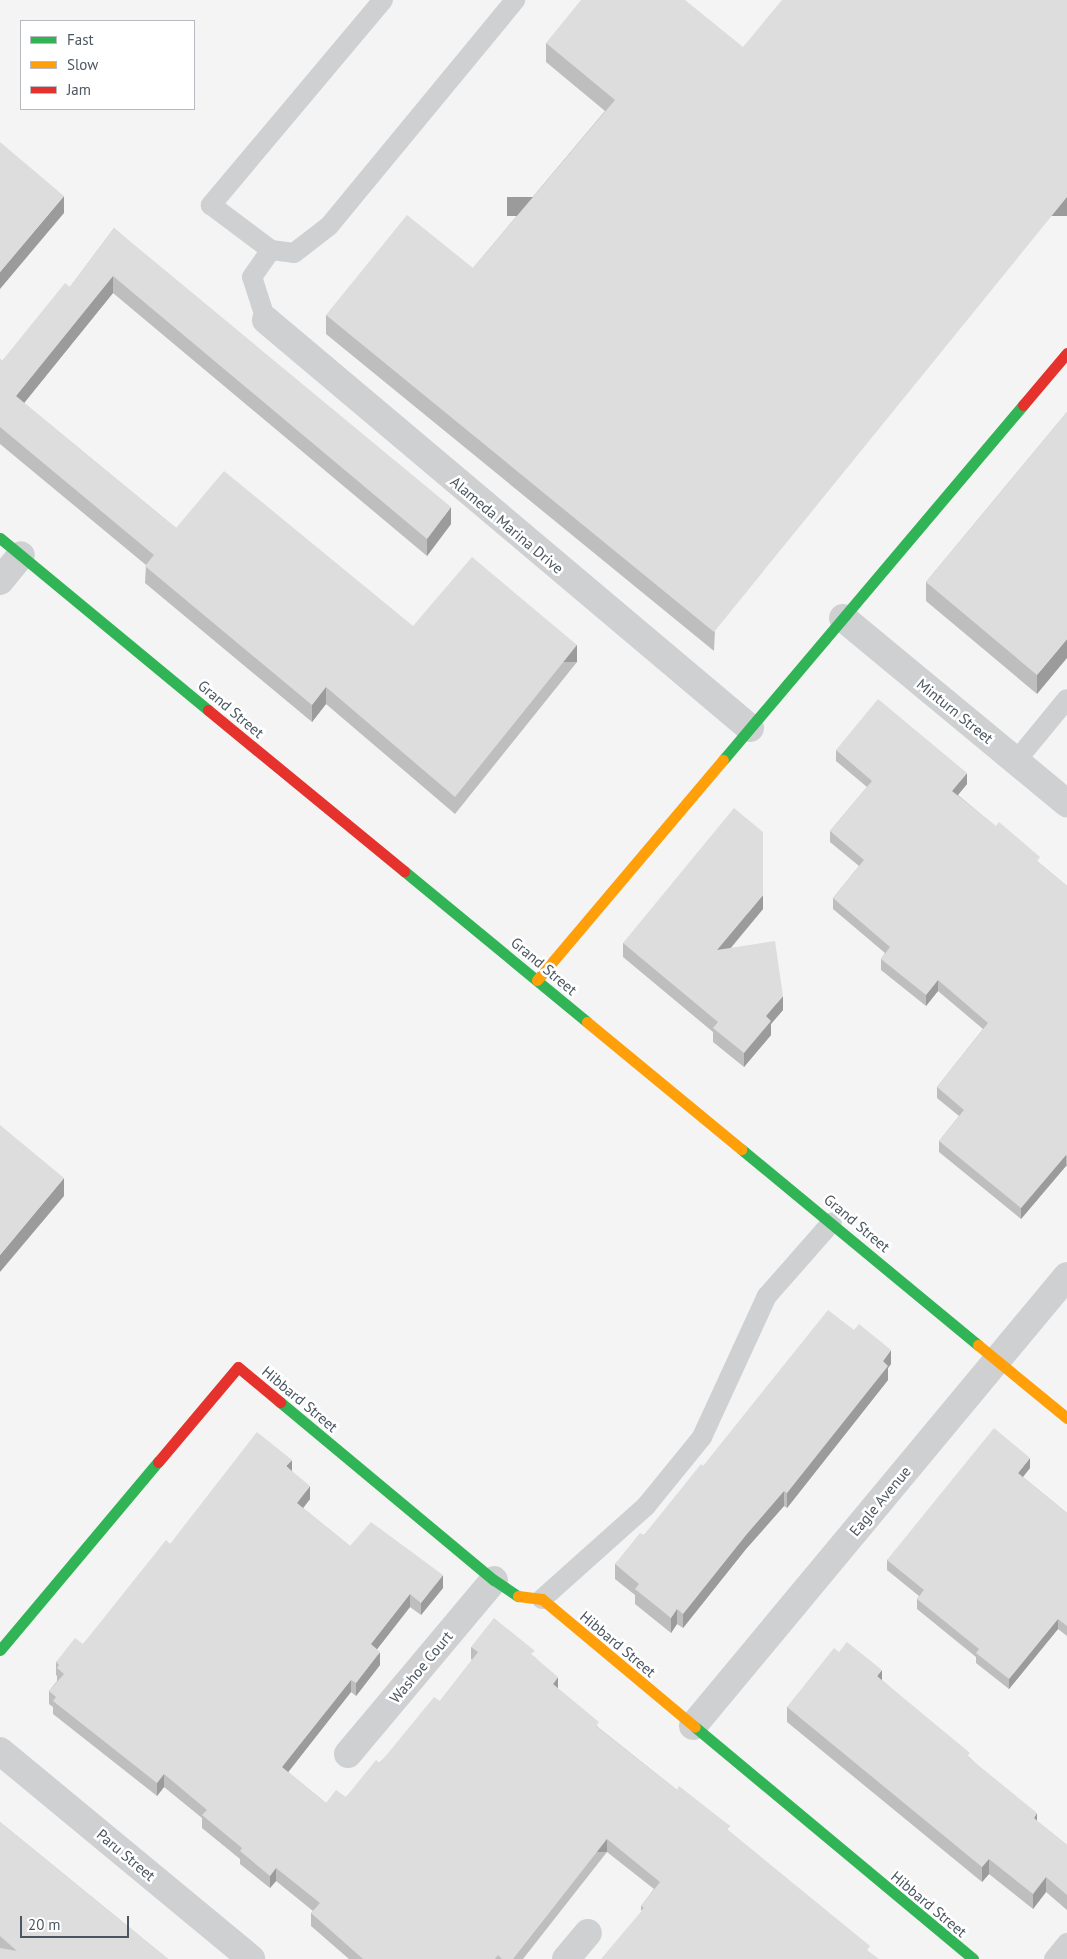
<!DOCTYPE html>
<style>
body{margin:0}
#map{position:relative;width:1067px;height:1959px;overflow:hidden;background:#f4f4f4;font-family:"PT Sans",sans-serif}
div>[style]{position:absolute}
.lane>*{height:20px;margin:-10px;padding:0 10px;transform-origin:10px;border-radius:10px;background:#ced0d2}
.street>*{height:28px;margin:-14px;padding:0 14px;transform-origin:14px;border-radius:14px;background:#ced0d2}
.fast>*{height:11px;margin:-5.5px;padding:0 5.5px;transform-origin:5.5px;border-radius:5.5px;background:#30b455}
.slow>*{height:11px;margin:-5.5px;padding:0 5.5px;transform-origin:5.5px;border-radius:5.5px;background:#ff9f0a}
.jam>*{height:11px;margin:-5.5px;padding:0 5.5px;transform-origin:5.5px;border-radius:5.5px;background:#e5322d}
.wall>*{inset:0;background:#bebebf}
.shaded-wall>*{inset:0;background:#9b9b9b;transform-origin:0 0}
.building>*{inset:0;background:#ddddde}
span{translate:-50% -50%;white-space:nowrap;text-align:center;line-height:1.15;-webkit-text-stroke:5px #fff;paint-order:stroke}
.street-label{font-size:15px;color:#4a5661}
.legend{position:absolute;left:20px;top:20px;width:175px;height:90px;box-sizing:border-box;background:#fff;border:1px solid #b7bbc0;margin:0;padding:6px 9px;list-style:none;font-size:15px;color:#4a5661}
.legend li{display:flex;align-items:center;gap:10px;height:25px}
.legend b{width:25px;border:1px solid #b7bbc0}
.scale{position:absolute;left:20px;top:1916px;width:109px;height:22px;box-sizing:border-box;border:2px solid #4a5661;border-top:0;padding-left:6px;font-size:15px;line-height:18px;white-space:nowrap;color:#4a5661;-webkit-text-stroke:4px #fff;paint-order:stroke}
</style>
<div id="map">
<div class="lane">
<div style="left:383px;top:0;width:268px;rotate:130deg"></div>
<div style="left:211px;top:205px;width:75px;rotate:36.9deg"></div>
<div style="left:271px;top:250px;width:23px;rotate:7deg"></div>
<div style="left:294px;top:253px;width:44px;rotate:-37.6deg"></div>
<div style="left:329px;top:226px;width:293px;rotate:-50.5deg"></div>
<div style="left:266px;top:320px;width:45px;rotate:-108deg"></div>
<div style="left:252px;top:277px;width:33px;rotate:-55deg"></div>
<div style="left:1016px;top:761px;width:80px;rotate:-50.6deg"></div>
<div style="left:542px;top:1599px;width:140px;rotate:-41.8deg"></div>
<div style="left:646px;top:1506px;width:89px;rotate:-50.9deg"></div>
<div style="left:702px;top:1437px;width:155px;rotate:-65.3deg"></div>
<div style="left:767px;top:1296px;width:98px;rotate:-48.7deg"></div>
<div style="left:1054px;top:1959px;width:21px;rotate:-51deg"></div>
</div>
<div class="street">
<div style="left:266px;top:320px;width:633px;rotate:40.13deg"></div>
<div style="left:0;top:581px;width:33px;rotate:-51deg"></div>
<div style="left:843px;top:618px;width:291px;rotate:39.6deg"></div>
<div style="left:693px;top:1726px;width:585px;rotate:-50.27deg"></div>
<div style="left:0;top:1751px;width:326px;rotate:39.6deg"></div>
<div style="left:348px;top:1754px;width:227px;rotate:-50deg"></div>
<div style="left:566px;top:1959px;width:34px;rotate:-50deg"></div>
</div>
<div class="fast">
<div style="left:0;top:538px;width:270px;rotate:39.6deg"></div>
<div style="left:723px;top:760px;width:465px;rotate:-49.8deg"></div>
<div style="left:404px;top:871px;width:237px;rotate:39.5deg"></div>
<div style="left:741px;top:1149px;width:308px;rotate:39.6deg"></div>
<div style="left:280px;top:1402px;width:278px;rotate:39.8deg"></div>
<div style="left:494px;top:1580px;width:29px;rotate:34deg"></div>
<div style="left:0;top:1650px;width:246px;rotate:-50deg"></div>
<div style="left:695px;top:1727px;width:362px;rotate:39.8deg"></div>
</div>
<div class="slow">
<div style="left:537px;top:980px;width:288px;rotate:-49.8deg"></div>
<div style="left:587px;top:1022px;width:200px;rotate:39.5deg"></div>
<div style="left:978px;top:1345px;width:115px;rotate:39.4deg"></div>
<div style="left:518px;top:1596px;width:24px;rotate:7deg"></div>
<div style="left:542px;top:1599px;width:199px;rotate:39.9deg"></div>
</div>
<div class="jam">
<div style="left:1023px;top:405px;width:68px;rotate:-49.8deg"></div>
<div style="left:208px;top:710px;width:254px;rotate:39.4deg"></div>
<div style="left:158px;top:1462px;width:124px;rotate:-49.9deg"></div>
<div style="left:238px;top:1367px;width:55px;rotate:39.8deg"></div>
</div>
<div class="wall">
<div style="clip-path:polygon(546px 43px,743px 47px,714px 651px,326px 334px,326px 315px,473px 268px,605px 111px,546px 62px)"></div>
<div style="clip-path:polygon(114px 228px,451px 524px,427px 556px,113px 293px,24px 403px,176px 528px,413px 626px,577px 662px,455px 814px,326px 704px,312px 722px,145px 583px,146px 565px,0 444px,0 359px,2px 361px,70px 287px)"></div>
<div style="clip-path:polygon(1067px 412px,1037px 694px,926px 601px,926px 582px)"></div>
<div style="clip-path:polygon(836px 750px,967px 784px,958px 795px,1067px 886px,1067px 1167px,1066px 1166px,1021px 1219px,939px 1152px,939px 1141px,959px 1116px,937px 1098px,937px 1087px,983px 1029px,938px 991px,926px 1006px,881px 970px,881px 959px,885px 953px,833px 909px,833px 898px,859px 866px,830px 842px,830px 831px,867px 787px,836px 761px)"></div>
<div style="clip-path:polygon(763px 909px,731px 948px,783px 1010px,771px 1024px,771px 1035px,744px 1067px,713px 1042px,713px 1032px,623px 957px,623px 943px)"></div>
<div style="clip-path:polygon(891px 1364px,888px 1368px,888px 1380px,787px 1508px,784px 1506px,746px 1549px,683px 1628px,677px 1624px,671px 1633px,635px 1604px,635px 1595px,615px 1579px,615px 1564px,644px 1535px,703px 1466px)"></div>
<div style="clip-path:polygon(1030px 1468px,1023px 1477px,1067px 1513px,1067px 1636px,1058px 1629px,1009px 1689px,976px 1663px,976px 1657px,917px 1609px,917px 1599px,919px 1596px,887px 1570px,887px 1560px)"></div>
<div style="clip-path:polygon(292px 1471px,310px 1499px,303px 1508px,350px 1546px,443px 1588px,421px 1615px,410px 1607px,377px 1649px,380px 1665px,356px 1696px,351px 1692px,288px 1772px,326px 1803px,346px 1797px,440px 1701px,472px 1660px,471px 1659px,471px 1647px,535px 1657px,558px 1689px,599px 1728px,677px 1790px,730px 1826px,641px 1911px,641px 1906px,654px 1889px,607px 1852px,523px 1959px,349px 1959px,311px 1926px,311px 1913px,313px 1911px,276px 1881px,270px 1888px,240px 1864px,240px 1859px,202px 1828px,202px 1818px,164px 1787px,157px 1796px,53px 1714px,53px 1707px,49px 1704px,49px 1691px,57px 1681px,57px 1676px,56px 1675px,56px 1662px,83px 1644px,170px 1544px)"></div>
<div style="clip-path:polygon(882px 1680px,970px 1758px,1037px 1821px,1067px 1845px,1067px 1910px,1046px 1892px,1033px 1909px,989px 1874px,982px 1882px,787px 1722px,787px 1707px)"></div>
<div style="clip-path:polygon(0 1822px,168px 1959px,0 1959px)"></div>
</div>
<div class="shaded-wall">
<div style="clip-path:polygon(64px 196px,64px 213px,0 289px,0 272px)"></div>
<div style="left:1067px;top:197px;width:19px;height:560px;rotate:90deg"></div>
<div style="clip-path:polygon(113px 276px,113px 293px,16px 413px,16px 396px)"></div>
<div style="clip-path:polygon(451px 507px,451px 524px,427px 556px,427px 539px)"></div>
<div style="clip-path:polygon(1067px 639px,1067px 658px,1037px 694px,1037px 675px)"></div>
<div style="left:577px;top:645px;width:17px;height:195px;rotate:90deg"></div>
<div style="clip-path:polygon(326px 687px,326px 704px,312px 722px,312px 705px)"></div>
<div style="clip-path:polygon(967px 773px,967px 784px,952px 802px,952px 791px)"></div>
<div style="clip-path:polygon(763px 895px,763px 909px,717px 964px,717px 950px)"></div>
<div style="clip-path:polygon(938px 980px,938px 991px,926px 1006px,926px 995px)"></div>
<div style="clip-path:polygon(783px 996px,783px 1010px,771px 1024px,771px 1035px,744px 1067px,744px 1053px,766px 1016px)"></div>
<div style="clip-path:polygon(1066px 1155px,1066px 1166px,1021px 1219px,1021px 1208px)"></div>
<div style="clip-path:polygon(64px 1178px,64px 1196px,0 1272px,0 1255px)"></div>
<div style="clip-path:polygon(891px 1350px,891px 1364px,888px 1368px,888px 1380px,787px 1508px,787px 1493px)"></div>
<div style="clip-path:polygon(1030px 1458px,1030px 1468px,1018px 1483px,1018px 1473px)"></div>
<div style="clip-path:polygon(292px 1460px,292px 1472px,286px 1466px)"></div>
<div style="clip-path:polygon(310px 1486px,310px 1499px,297px 1516px,297px 1503px)"></div>
<div style="clip-path:polygon(784px 1491px,784px 1506px,746px 1549px,683px 1628px,683px 1614px,746px 1535px)"></div>
<div style="clip-path:polygon(443px 1575px,443px 1588px,421px 1615px,421px 1603px)"></div>
<div style="clip-path:polygon(410px 1594px,410px 1607px,371px 1657px,371px 1644px)"></div>
<div style="clip-path:polygon(677px 1609px,677px 1624px,671px 1633px,671px 1618px)"></div>
<div style="clip-path:polygon(1058px 1619px,1058px 1629px,1009px 1689px,1009px 1679px)"></div>
<div style="clip-path:polygon(380px 1652px,380px 1665px,356px 1696px,356px 1683px)"></div>
<div style="clip-path:polygon(882px 1670px,882px 1685px,877px 1676px)"></div>
<div style="clip-path:polygon(558px 1677px,558px 1690px,553px 1684px)"></div>
<div style="clip-path:polygon(351px 1680px,351px 1692px,282px 1780px,282px 1767px)"></div>
<div style="clip-path:polygon(164px 1774px,164px 1787px,157px 1796px,157px 1783px)"></div>
<div style="clip-path:polygon(1037px 1813px,1037px 1828px,1034px 1818px)"></div>
<div style="left:607px;top:1839px;width:13px;height:152px;rotate:90deg"></div>
<div style="clip-path:polygon(989px 1859px,989px 1874px,982px 1882px,982px 1867px)"></div>
<div style="clip-path:polygon(276px 1868px,276px 1881px,270px 1888px,270px 1876px)"></div>
<div style="clip-path:polygon(1046px 1877px,1046px 1892px,1033px 1909px,1033px 1894px)"></div>
</div>
<div class="building">
<div style="clip-path:polygon(581px 0,685px 0,743px 47px,782px 0,1067px 0,1067px 197px,714px 632px,326px 315px,407px 215px,473px 268px,615px 100px,546px 43px)"></div>
<div style="clip-path:polygon(0 142px,64px 196px,0 272px)"></div>
<div style="clip-path:polygon(114px 228px,451px 507px,427px 539px,113px 276px,16px 396px,176px 528px,224px 471px,413px 626px,472px 557px,577px 645px,455px 797px,326px 687px,312px 705px,145px 566px,154px 555px,0 427px,0 359px,2px 361px,65px 283px,70px 287px)"></div>
<div style="clip-path:polygon(1067px 412px,1067px 639px,1037px 675px,926px 582px)"></div>
<div style="clip-path:polygon(878px 699px,967px 773px,952px 791px,996px 826px,999px 822px,1040px 857px,1037px 861px,1067px 886px,1067px 1156px,1066px 1155px,1021px 1208px,939px 1141px,964px 1110px,937px 1087px,988px 1023px,938px 980px,926px 995px,881px 959px,890px 947px,833px 898px,864px 860px,830px 831px,872px 781px,836px 750px)"></div>
<div style="clip-path:polygon(734px 808px,763px 832px,763px 895px,717px 950px,775px 941px,783px 996px,766px 1016px,771px 1021px,744px 1053px,713px 1028px,718px 1022px,623px 943px)"></div>
<div style="clip-path:polygon(0 1125px,64px 1178px,0 1255px)"></div>
<div style="clip-path:polygon(828px 1310px,854px 1330px,859px 1324px,891px 1350px,883px 1361px,888px 1366px,787px 1493px,784px 1491px,746px 1535px,683px 1614px,677px 1609px,671px 1618px,635px 1589px,639px 1584px,615px 1564px,640px 1533px,644px 1535px,701px 1464px,703px 1466px)"></div>
<div style="clip-path:polygon(994px 1428px,1030px 1458px,1018px 1473px,1067px 1513px,1067px 1626px,1058px 1619px,1009px 1679px,976px 1653px,979px 1649px,917px 1599px,924px 1590px,887px 1560px)"></div>
<div style="clip-path:polygon(257px 1432px,292px 1460px,286px 1466px,310px 1486px,297px 1503px,350px 1546px,371px 1522px,443px 1575px,421px 1603px,410px 1594px,371px 1644px,380px 1652px,356px 1683px,351px 1680px,282px 1767px,326px 1803px,336px 1790px,346px 1797px,376px 1760px,380px 1763px,434px 1697px,440px 1701px,478px 1652px,471px 1647px,494px 1618px,535px 1651px,531px 1654px,558px 1677px,553px 1684px,599px 1722px,596px 1726px,677px 1790px,679px 1786px,730px 1826px,727px 1829px,870px 1946px,867px 1950px,879px 1959px,601px 1959px,644px 1908px,641px 1906px,660px 1882px,607px 1839px,513px 1959px,502px 1959px,498px 1955px,495px 1959px,363px 1959px,311px 1913px,320px 1903px,276px 1868px,270px 1876px,240px 1851px,242px 1848px,202px 1815px,207px 1810px,164px 1774px,157px 1783px,53px 1701px,56px 1697px,49px 1691px,64px 1674px,57px 1668px,59px 1665px,56px 1662px,75px 1638px,83px 1644px,166px 1540px,170px 1544px)"></div>
<div style="clip-path:polygon(847px 1642px,882px 1670px,877px 1676px,970px 1753px,967px 1756px,1037px 1813px,1034px 1818px,1067px 1845px,1067px 1895px,1046px 1877px,1033px 1894px,989px 1859px,982px 1867px,787px 1707px,834px 1648px,839px 1652px)"></div>
<div style="clip-path:polygon(0 1822px,168px 1959px,0 1959px,0 1948px,17px 1951px,0 1936px)"></div>
</div>
<div class="street-label">
<span style="left:507px;top:525px;rotate:40deg">Alameda Marina Drive</span>
<span style="left:231px;top:709px;rotate:40deg">Grand Street</span>
<span style="left:955px;top:711px;rotate:39deg">Minturn Street</span>
<span style="left:544px;top:966px;rotate:40deg">Grand Street</span>
<span style="left:857px;top:1223px;rotate:40deg">Grand Street</span>
<span style="left:300px;top:1399px;rotate:40deg">Hibbard Street</span>
<span style="left:880px;top:1501px;rotate:-50deg">Eagle Avenue</span>
<span style="left:618px;top:1644px;rotate:40deg">Hibbard Street</span>
<span style="left:421px;top:1667px;rotate:-50deg">Washoe Court</span>
<span style="left:126px;top:1855px;rotate:40deg">Paru Street</span>
<span style="left:929px;top:1904px;rotate:40deg">Hibbard Street</span>
</div>
<ul class="legend">
<li><b style="height:6px;background:#30b455"></b>Fast</li>
<li><b style="height:6px;background:#ff9f0a"></b>Slow</li>
<li><b style="height:6px;background:#e5322d"></b>Jam</li>
</ul>
<div class="scale">20 m</div>
</div>
